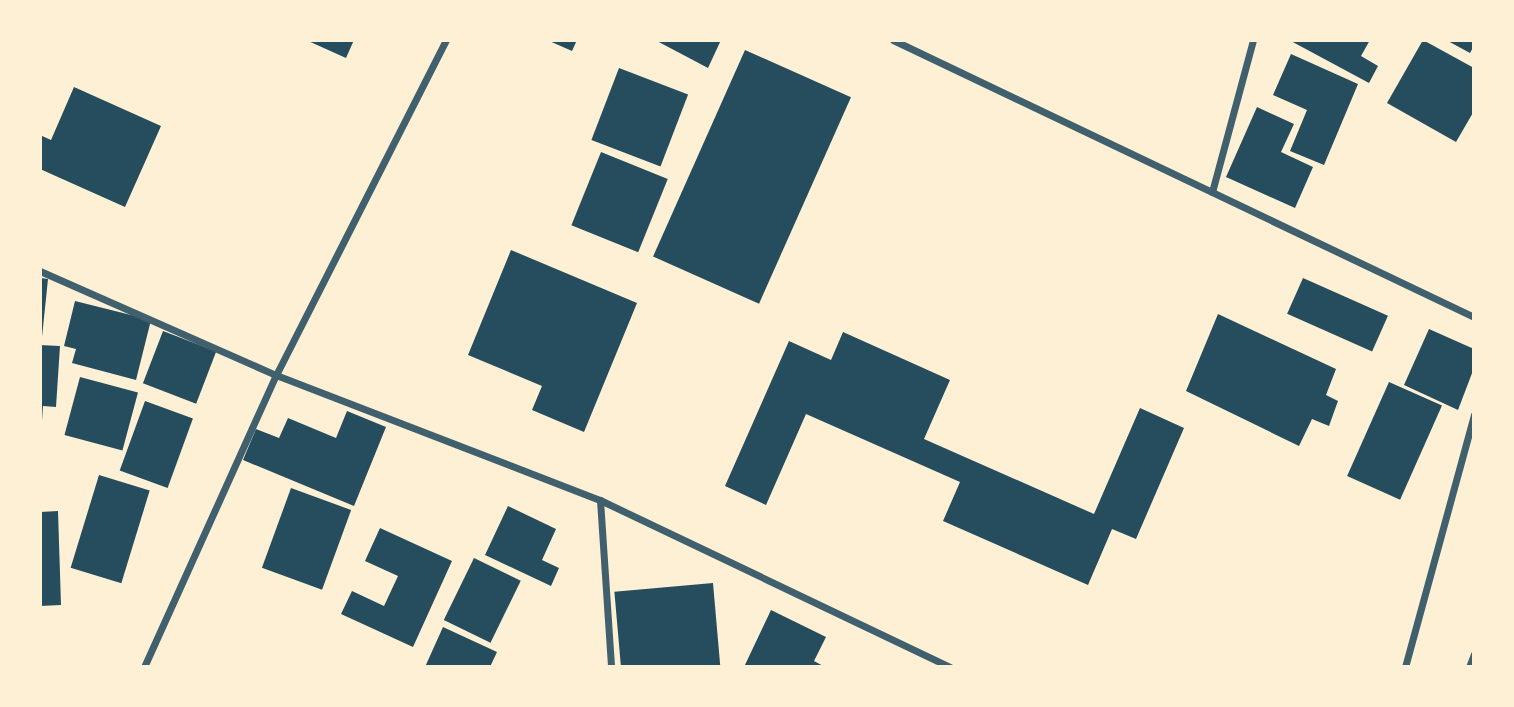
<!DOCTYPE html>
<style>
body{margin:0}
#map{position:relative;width:1514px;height:707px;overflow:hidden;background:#fdf0d5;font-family:"Space Grotesk",sans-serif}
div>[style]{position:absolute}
.building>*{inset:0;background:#264d5e;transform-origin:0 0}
.minor>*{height:7px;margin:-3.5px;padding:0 3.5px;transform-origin:3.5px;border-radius:3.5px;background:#3f606c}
span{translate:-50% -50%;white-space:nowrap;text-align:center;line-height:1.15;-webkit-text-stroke:7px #fdf0d5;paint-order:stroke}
.frame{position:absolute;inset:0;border:42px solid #fdf0d5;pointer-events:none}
</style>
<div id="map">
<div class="building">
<div style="clip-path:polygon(306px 40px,354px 40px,346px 58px)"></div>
<div style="clip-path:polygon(547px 40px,577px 40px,572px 51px)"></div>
<div style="clip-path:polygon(655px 40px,721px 40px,708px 68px)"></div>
<div style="clip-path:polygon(1289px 40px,1370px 40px,1361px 56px,1378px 66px,1369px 83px)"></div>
<div style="clip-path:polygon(1423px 40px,1474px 68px,1474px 111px,1456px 142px,1387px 103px)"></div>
<div style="clip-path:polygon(1446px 40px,1474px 40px,1474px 46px,1470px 53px)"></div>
<div style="left:745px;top:50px;width:116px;height:226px;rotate:24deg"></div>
<div style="clip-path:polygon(1291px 54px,1358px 84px,1324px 165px,1290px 151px,1307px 110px,1273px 95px)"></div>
<div style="left:619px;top:68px;width:74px;height:77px;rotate:21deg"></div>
<div style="clip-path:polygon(74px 87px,161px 126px,125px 207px,40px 169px,40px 135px,51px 140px)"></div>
<div style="clip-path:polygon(1257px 107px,1294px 124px,1281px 152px,1313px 167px,1295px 208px,1226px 177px)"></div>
<div style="left:601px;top:152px;width:72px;height:79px;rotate:22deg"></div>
<div style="clip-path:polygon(511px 250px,637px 303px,584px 432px,532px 410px,542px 386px,468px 355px)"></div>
<div style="clip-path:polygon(40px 278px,48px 279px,42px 337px,40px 337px)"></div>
<div style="left:1303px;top:278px;width:93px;height:39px;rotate:24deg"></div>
<div style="clip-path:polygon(75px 301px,151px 320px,136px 380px,72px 363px,76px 349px,64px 346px)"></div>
<div style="clip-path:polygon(1218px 314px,1336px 369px,1326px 395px,1338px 401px,1329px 426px,1312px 419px,1299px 446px,1186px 391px)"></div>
<div style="clip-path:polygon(1429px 329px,1474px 349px,1474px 368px,1458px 410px,1404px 385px)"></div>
<div style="left:163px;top:331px;width:57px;height:56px;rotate:21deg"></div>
<div style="clip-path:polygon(843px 332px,950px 380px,924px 439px,1094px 514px,1140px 408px,1184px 428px,1136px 539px,1112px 529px,1088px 585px,943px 521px,960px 482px,806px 414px,766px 505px,725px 486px,789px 341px,831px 360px)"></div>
<div style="clip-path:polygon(40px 345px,60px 346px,56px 407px,43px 406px,42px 421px)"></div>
<div style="left:80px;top:377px;width:60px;height:60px;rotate:15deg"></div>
<div style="left:1389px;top:382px;width:58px;height:103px;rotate:24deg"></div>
<div style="left:145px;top:401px;width:51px;height:74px;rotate:20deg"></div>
<div style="clip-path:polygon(347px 411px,386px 427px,354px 506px,243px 460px,256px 429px,279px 438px,288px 418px,336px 438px)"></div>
<div style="left:99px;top:475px;width:53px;height:97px;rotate:17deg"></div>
<div style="left:291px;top:488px;width:64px;height:85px;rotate:20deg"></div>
<div style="clip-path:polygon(508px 506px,556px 529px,542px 560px,559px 568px,551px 586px,485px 555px)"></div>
<div style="clip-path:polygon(58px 511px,61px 605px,40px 606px,40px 512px)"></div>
<div style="clip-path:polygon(380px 528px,452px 561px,413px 647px,341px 614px,352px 591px,384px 606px,398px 576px,365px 561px)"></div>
<div style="left:474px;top:558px;width:52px;height:69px;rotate:26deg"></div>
<div style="left:713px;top:583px;width:84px;height:99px;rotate:85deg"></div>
<div style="clip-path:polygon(771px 610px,826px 637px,814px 661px,825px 667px,744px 667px)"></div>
<div style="clip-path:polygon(443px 627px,497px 652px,490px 667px,425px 667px)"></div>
</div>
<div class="minor">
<div style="left:893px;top:40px;width:644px;rotate:25.49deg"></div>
<div style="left:1212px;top:192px;width:157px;rotate:-74.9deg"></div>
<div style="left:40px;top:271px;width:258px;rotate:23.8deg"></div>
<div style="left:276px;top:375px;width:347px;rotate:21.1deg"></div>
<div style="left:600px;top:500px;width:388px;rotate:25.5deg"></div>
<div style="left:600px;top:500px;width:167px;rotate:86.2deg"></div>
<div style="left:144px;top:667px;width:320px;rotate:-65.7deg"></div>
<div style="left:276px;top:375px;width:376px;rotate:-63.1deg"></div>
<div style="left:1405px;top:667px;width:262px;rotate:-74.7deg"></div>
<div style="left:1469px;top:667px;width:14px;rotate:-69deg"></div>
</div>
<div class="frame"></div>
</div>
